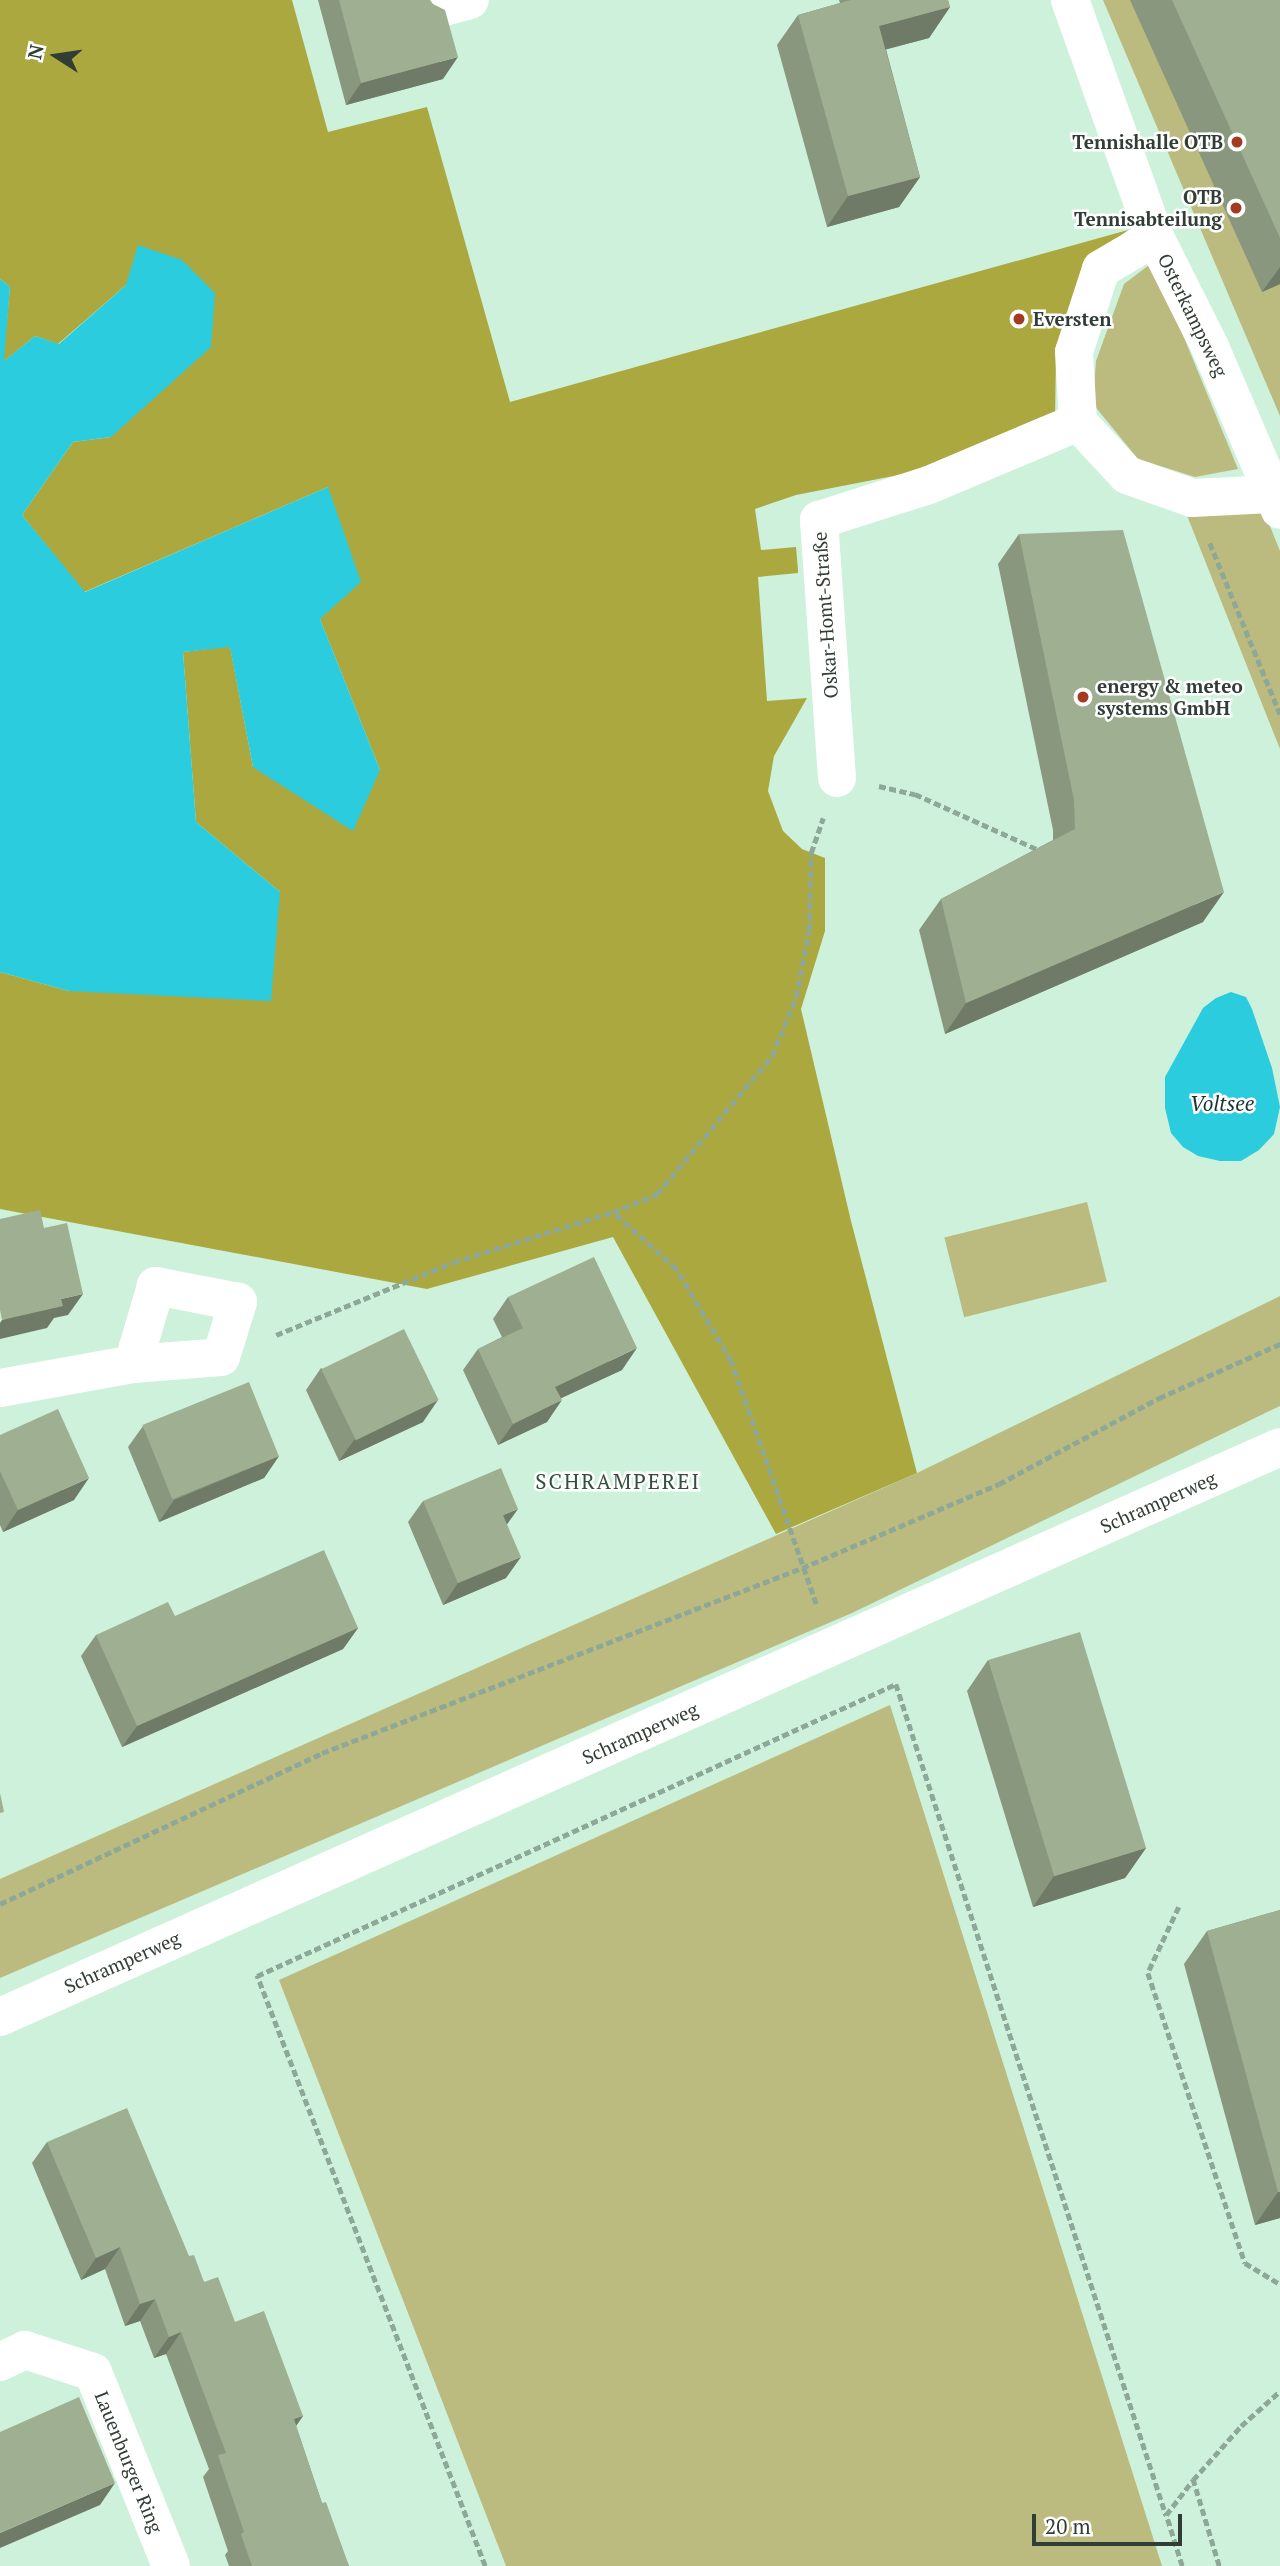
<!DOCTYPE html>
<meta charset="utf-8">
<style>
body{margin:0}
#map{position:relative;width:1280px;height:2566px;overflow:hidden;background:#cef1db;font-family:"PT Serif",serif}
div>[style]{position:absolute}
.green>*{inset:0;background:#bbbb7f;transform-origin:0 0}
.forest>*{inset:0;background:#aaa83f}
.water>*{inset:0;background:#2accdd}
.path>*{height:4.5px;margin-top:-2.25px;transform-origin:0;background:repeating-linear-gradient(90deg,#8ea897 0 7px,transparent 0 10.5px)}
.minor>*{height:38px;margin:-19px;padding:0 19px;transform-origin:19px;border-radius:19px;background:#fff}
.wall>*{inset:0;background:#89977e}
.shaded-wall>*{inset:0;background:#6f7b66}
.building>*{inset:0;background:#9fb092;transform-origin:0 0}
.dots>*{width:19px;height:19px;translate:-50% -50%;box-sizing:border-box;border:4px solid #fff;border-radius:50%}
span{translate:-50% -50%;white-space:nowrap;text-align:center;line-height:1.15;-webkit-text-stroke:5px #fff;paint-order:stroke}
.poi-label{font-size:19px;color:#313e35;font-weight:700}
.right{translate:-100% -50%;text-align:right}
.left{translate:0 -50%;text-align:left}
.street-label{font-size:19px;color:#313e35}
.water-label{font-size:21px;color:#1a3336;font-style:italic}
.neighbourhood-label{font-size:21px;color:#33503e;letter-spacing:2px}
.north{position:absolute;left:21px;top:21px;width:70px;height:70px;-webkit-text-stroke:5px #fff;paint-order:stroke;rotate:282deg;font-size:19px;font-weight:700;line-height:28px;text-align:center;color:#313e35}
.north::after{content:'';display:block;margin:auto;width:24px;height:32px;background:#313e35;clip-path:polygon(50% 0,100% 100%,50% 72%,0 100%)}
.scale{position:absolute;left:1032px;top:2514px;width:150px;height:32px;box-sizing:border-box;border:4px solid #313e35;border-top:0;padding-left:9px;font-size:21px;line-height:24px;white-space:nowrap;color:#313e35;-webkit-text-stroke:5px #fff;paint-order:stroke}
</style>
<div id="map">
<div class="green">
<div style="clip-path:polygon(1103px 0,1280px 0,1280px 416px)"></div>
<div style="clip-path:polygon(1153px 262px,1238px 469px,1195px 477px,1138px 459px,1093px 404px,1096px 361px,1124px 284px)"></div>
<div style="clip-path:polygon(1261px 504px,1280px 551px,1280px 749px,1186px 513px)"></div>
<div style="left:1087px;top:1202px;width:82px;height:147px;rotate:76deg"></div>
<div style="clip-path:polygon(1280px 1296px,1280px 1406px,852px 1613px,0 1978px,0 1879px,917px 1473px)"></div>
<div style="clip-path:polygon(890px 1705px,1162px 2566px,506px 2566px,279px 1980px)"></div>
</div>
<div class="forest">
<div style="clip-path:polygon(0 0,292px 0,328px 132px,427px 107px,510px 402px,1128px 230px,1088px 263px,1056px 351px,1055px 421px,919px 471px,796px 495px,755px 509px,761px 550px,796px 547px,798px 570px,798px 573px,758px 577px,767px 701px,807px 698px,774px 756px,768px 791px,783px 831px,802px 849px,825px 858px,825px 931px,801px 1009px,851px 1221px,917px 1473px,776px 1534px,613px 1237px,427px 1289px,0 1209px,0 972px,69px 991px,280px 892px,196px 822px,183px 652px,230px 646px,253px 767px,380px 770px,320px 619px,328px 487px,84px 592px,22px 515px,73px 442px,111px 437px,126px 285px,58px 344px,35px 336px,3px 362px,10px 287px,0 279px)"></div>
</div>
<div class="water">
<div style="clip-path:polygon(138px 245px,182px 260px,215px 293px,211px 347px,111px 437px,73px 442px,22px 515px,85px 592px,328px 487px,361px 582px,320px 619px,380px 770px,353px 831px,253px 767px,230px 647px,183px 652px,196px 822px,280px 892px,271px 1001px,69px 991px,0 972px,0 279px,10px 287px,4px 361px,35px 336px,59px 344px,126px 285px)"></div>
<div style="clip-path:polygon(1231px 992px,1246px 997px,1252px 1009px,1272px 1068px,1280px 1107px,1274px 1134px,1259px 1150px,1241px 1161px,1220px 1161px,1198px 1156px,1183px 1147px,1171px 1133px,1165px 1108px,1165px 1077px,1203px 1008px,1216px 998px)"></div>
</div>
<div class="path">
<div style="left:1210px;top:543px;width:185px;rotate:67.7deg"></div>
<div style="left:879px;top:786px;width:37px;rotate:13deg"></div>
<div style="left:915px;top:794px;width:136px;rotate:24.3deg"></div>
<div style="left:276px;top:1335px;width:192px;rotate:-22.3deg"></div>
<div style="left:454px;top:1262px;width:167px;rotate:-17.5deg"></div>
<div style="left:816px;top:1604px;width:257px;rotate:-109.3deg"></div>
<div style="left:731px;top:1361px;width:107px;rotate:-120.9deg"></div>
<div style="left:676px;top:1269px;width:85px;rotate:-137.9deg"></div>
<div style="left:613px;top:1212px;width:48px;rotate:-22.2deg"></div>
<div style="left:657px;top:1194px;width:180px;rotate:-50.2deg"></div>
<div style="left:772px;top:1056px;width:64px;rotate:-67.9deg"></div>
<div style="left:796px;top:997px;width:68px;rotate:-79deg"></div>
<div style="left:809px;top:930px;width:77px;rotate:-88.5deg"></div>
<div style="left:811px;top:853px;width:37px;rotate:-71deg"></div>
<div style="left:0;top:1904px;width:356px;rotate:-25.1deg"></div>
<div style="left:322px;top:1753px;width:514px;rotate:-21.08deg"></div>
<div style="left:802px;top:1568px;width:214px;rotate:-23.1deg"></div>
<div style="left:999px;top:1484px;width:182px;rotate:-28.3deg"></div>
<div style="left:1159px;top:1398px;width:133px;rotate:-24.1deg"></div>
<div style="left:1179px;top:1907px;width:73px;rotate:115.2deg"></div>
<div style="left:1148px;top:1973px;width:306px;rotate:71.5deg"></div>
<div style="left:1245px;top:2263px;width:41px;rotate:31deg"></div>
<div style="left:485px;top:2566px;width:633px;rotate:-111.13deg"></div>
<div style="left:257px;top:1976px;width:703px;rotate:-24.56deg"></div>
<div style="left:896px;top:1684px;width:874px;rotate:72deg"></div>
<div style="left:1182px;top:2566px;width:53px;rotate:-107.4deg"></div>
<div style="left:1166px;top:2515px;width:44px;rotate:-52.4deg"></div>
<div style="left:1219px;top:2566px;width:90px;rotate:-106.8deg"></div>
<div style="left:1193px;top:2480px;width:72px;rotate:-48.4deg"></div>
<div style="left:1241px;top:2426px;width:52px;rotate:-41.9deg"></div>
</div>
<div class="minor">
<div style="left:1070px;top:0;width:252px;rotate:70.3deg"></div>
<div style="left:1155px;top:237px;width:123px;rotate:63.4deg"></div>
<div style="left:1210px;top:347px;width:177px;rotate:66.8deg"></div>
<div style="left:433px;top:10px;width:38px;rotate:-15deg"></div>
<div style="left:1155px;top:237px;width:63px;rotate:149.3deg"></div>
<div style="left:1101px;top:269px;width:87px;rotate:108deg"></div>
<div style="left:1074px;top:352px;width:70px;rotate:86.7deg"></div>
<div style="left:1078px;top:422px;width:72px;rotate:47.2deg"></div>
<div style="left:1127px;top:475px;width:69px;rotate:19.5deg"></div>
<div style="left:1192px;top:498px;width:81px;rotate:-2.8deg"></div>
<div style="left:837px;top:778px;width:259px;rotate:-94deg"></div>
<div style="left:819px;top:520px;width:115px;rotate:-17.7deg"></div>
<div style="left:929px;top:485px;width:162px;rotate:-22.9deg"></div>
<div style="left:0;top:1388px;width:135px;rotate:-10.2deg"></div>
<div style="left:133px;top:1364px;width:88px;rotate:-4.5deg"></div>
<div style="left:221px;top:1357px;width:58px;rotate:-72.8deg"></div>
<div style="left:238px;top:1302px;width:84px;rotate:-169deg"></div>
<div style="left:156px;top:1286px;width:81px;rotate:106.4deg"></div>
<div style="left:0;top:2017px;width:1401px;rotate:-24deg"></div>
<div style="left:0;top:2362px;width:28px;rotate:-26deg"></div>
<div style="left:25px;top:2350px;width:71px;rotate:17.9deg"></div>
<div style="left:93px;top:2372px;width:209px;rotate:68.1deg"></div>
</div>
<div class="wall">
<div style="clip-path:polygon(318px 0,430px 0,443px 79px,346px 105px)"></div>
<div style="clip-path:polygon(839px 0,948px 0,950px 7px,929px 38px,886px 49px,920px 177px,899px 207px,827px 227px,777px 45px,798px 15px,840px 3px)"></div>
<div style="clip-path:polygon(1130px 0,1280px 0,1280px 284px,1262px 292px)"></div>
<div style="clip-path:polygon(1019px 534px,1203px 922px,945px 1034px,919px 930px,941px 899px,1053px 840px,1053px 830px,998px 564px)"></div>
<div style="clip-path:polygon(508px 1297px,622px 1370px,561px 1398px,547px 1422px,498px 1445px,463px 1370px,478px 1349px,502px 1337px,493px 1319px)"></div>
<div style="clip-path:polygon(321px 1368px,423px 1422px,339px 1461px,306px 1390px)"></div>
<div style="clip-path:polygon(143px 1426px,279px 1456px,264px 1478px,159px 1522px,128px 1447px)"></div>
<div style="clip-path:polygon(0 1435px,74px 1500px,3px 1532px,0 1525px)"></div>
<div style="clip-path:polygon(423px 1501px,507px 1525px,506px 1578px,443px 1605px,408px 1522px)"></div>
<div style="clip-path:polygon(175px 1616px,358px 1628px,343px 1649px,122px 1747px,81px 1656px,96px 1635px)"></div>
<div style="clip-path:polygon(988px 1660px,1146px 1848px,1125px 1878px,1033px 1907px,967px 1691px)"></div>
<div style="clip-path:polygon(1280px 1910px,1280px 2218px,1255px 2225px,1184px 1964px,1207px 1931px)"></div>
<div style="clip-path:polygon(47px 2142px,189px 2256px,204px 2282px,235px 2322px,303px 2416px,296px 2426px,322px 2503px,349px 2566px,229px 2566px,225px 2555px,228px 2551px,203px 2477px,209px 2469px,166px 2354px,154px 2358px,140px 2321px,125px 2326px,105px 2269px,81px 2280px,32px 2163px)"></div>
</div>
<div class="shaded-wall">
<div style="clip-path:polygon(950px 7px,929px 38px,858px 57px,879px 26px)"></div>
<div style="clip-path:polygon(458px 57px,443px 79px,346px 105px,361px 83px)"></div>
<div style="clip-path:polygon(920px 177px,899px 207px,827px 227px,848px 196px)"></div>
<div style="clip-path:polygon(1280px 267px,1280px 284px,1262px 292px)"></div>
<div style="clip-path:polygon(1224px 892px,1203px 922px,945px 1034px,966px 1003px)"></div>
<div style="clip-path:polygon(83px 1294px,68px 1315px,54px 1318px,47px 1328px,0 1339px,0 1323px,2px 1320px,61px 1299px)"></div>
<div style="clip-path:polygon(637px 1348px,622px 1370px,540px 1408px,555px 1387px)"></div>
<div style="clip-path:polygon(438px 1400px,423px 1422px,339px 1461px,354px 1440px)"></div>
<div style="clip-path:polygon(562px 1400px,547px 1422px,498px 1445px,513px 1424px)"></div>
<div style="clip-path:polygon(279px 1456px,264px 1478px,159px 1522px,174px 1500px)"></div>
<div style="clip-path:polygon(89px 1478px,74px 1500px,3px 1532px,18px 1510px)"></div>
<div style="clip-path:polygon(518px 1509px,503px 1530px,503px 1515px)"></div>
<div style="clip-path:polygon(521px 1557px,506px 1578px,443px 1605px,458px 1583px)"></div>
<div style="clip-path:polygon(358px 1628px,343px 1649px,122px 1747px,137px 1726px)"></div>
<div style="clip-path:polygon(1146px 1848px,1125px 1878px,1033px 1907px,1054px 1876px)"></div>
<div style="clip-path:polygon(1278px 2192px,1280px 2192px,1280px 2218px,1255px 2225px)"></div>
<div style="clip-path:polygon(120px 2247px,105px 2269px,81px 2280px,96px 2258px)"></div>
<div style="clip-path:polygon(155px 2299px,140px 2321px,125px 2326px,140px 2304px)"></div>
<div style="clip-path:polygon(181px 2332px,166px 2354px,154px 2358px,169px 2337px)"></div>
<div style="clip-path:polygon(303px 2416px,288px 2437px,294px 2419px)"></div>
<div style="clip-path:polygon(115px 2483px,100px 2505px,0 2548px,0 2533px)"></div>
</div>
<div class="building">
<div style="clip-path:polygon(339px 0,430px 0,433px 4px,445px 10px,458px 57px,361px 83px)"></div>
<div style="clip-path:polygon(851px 0,948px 0,950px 7px,879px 26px,920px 177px,848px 196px,798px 15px)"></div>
<div style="clip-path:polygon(1172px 0,1280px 0,1280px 238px)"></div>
<div style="clip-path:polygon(1123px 530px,1224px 892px,966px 1003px,941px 899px,1075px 829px,1074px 800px,1019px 534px)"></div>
<div style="clip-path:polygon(40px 1210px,44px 1228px,67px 1223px,83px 1294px,61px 1299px,63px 1306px,2px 1320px,0 1310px,0 1219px)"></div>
<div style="clip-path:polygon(594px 1257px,637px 1348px,555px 1387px,562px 1400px,513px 1424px,478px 1349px,523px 1328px,508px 1297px)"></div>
<div style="left:404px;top:1329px;width:79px;height:92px;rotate:64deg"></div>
<div style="left:249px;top:1382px;width:80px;height:115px;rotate:68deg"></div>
<div style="clip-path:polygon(58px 1409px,89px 1478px,18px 1510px,0 1471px,0 1435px)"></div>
<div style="clip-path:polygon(501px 1468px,518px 1509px,503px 1515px,521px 1557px,458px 1583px,423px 1501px)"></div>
<div style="clip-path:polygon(324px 1550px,358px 1628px,137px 1726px,96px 1635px,168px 1602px,175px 1616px)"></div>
<div style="left:1080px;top:1632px;width:226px;height:96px;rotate:73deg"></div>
<div style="clip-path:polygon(0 1793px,4px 1812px,0 1813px)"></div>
<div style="clip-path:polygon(1280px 1910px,1280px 2192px,1278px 2192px,1207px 1931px)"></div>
<div style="clip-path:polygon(127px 2108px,189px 2256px,194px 2255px,204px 2282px,218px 2277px,235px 2322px,264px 2311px,303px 2416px,294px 2419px,322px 2503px,326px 2502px,349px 2566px,252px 2566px,241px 2534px,244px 2532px,218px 2455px,226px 2453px,181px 2332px,169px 2337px,155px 2299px,140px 2304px,120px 2247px,96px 2258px,47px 2142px)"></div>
<div style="clip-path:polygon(79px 2397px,115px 2483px,0 2533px,0 2432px)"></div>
</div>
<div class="dots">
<div style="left:1237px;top:142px;background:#a33a22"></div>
<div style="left:1236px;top:208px;background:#a33a22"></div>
<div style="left:1019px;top:319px;background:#a33a22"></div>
<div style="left:1083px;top:697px;background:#a33a22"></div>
</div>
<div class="poi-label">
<span class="right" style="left:1223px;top:142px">Tennishalle OTB</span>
<span class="right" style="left:1222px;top:208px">OTB<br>Tennisabteilung</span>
<span class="left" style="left:1033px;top:319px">Eversten</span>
<span class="left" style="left:1097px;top:697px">energy &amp; meteo<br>systems GmbH</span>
</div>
<div class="street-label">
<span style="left:1193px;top:315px;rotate:64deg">Osterkampsweg</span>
<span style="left:825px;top:615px;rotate:-94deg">Oskar-Homt-Straße</span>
<span style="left:1158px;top:1502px;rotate:-24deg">Schramperweg</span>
<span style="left:640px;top:1733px;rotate:-24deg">Schramperweg</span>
<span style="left:122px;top:1962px;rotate:-24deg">Schramperweg</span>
<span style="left:129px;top:2462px;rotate:68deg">Lauenburger Ring</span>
</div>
<div class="water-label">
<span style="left:1222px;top:1103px">Voltsee</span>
</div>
<div class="neighbourhood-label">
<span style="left:618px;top:1481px">SCHRAMPEREI</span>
</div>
<div class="north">N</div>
<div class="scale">20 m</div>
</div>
